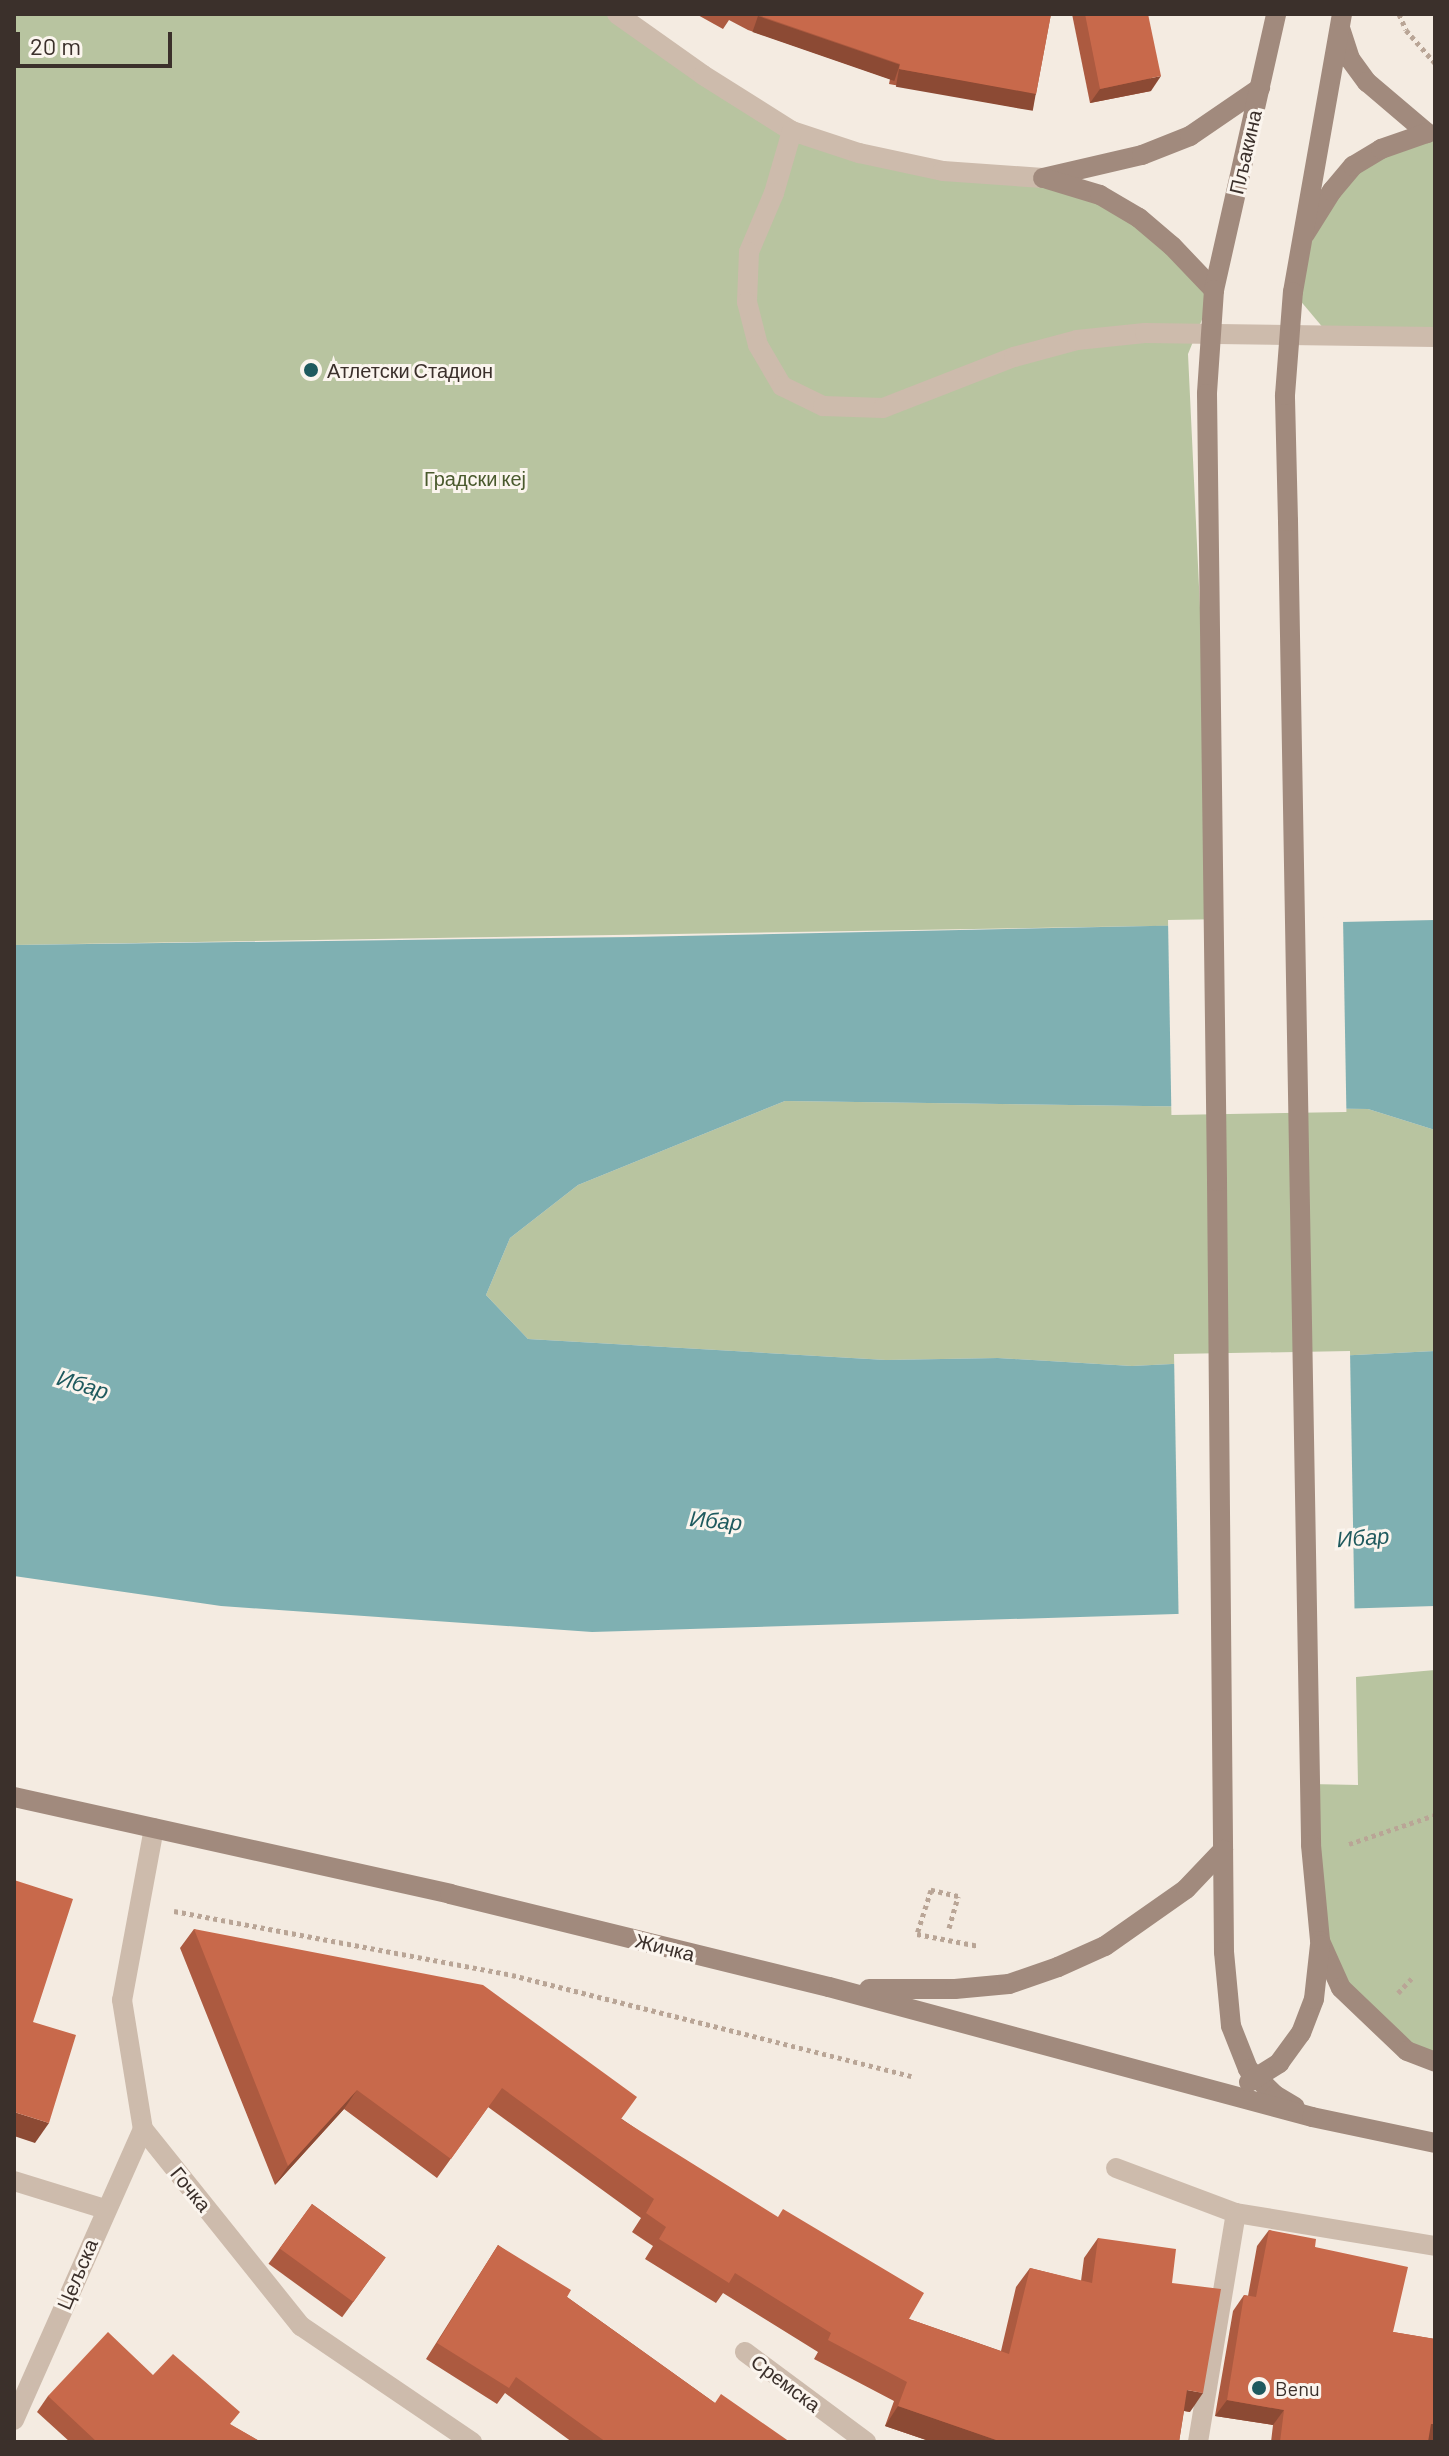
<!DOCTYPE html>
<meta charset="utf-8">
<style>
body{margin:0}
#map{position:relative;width:1449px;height:2456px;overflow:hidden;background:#f4ebe1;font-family:Barlow,sans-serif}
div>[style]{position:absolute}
.green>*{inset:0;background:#b8c4a0}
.water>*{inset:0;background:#7fb0b2}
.pier>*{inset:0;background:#f4ebe1;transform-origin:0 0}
.path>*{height:5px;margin-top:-2.5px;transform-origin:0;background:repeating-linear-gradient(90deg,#b9a596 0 4px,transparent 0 8px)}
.service>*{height:20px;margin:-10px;padding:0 10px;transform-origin:10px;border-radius:10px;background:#cdbbac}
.minor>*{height:20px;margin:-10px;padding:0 10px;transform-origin:10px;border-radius:10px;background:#cdbbac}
.secondary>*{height:20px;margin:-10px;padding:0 10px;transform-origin:10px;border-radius:10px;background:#a18a7d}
.secondary-bridge>*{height:20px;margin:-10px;padding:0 10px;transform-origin:10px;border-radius:10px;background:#a18a7d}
.wall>*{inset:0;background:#ac5a40;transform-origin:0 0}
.shaded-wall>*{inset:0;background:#8c4a34;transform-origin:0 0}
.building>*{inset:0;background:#c8694b;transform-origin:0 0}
.dots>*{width:22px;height:22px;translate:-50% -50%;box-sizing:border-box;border:4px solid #fbf5ee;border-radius:50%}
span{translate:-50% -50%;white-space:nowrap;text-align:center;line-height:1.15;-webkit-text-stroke:6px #fbf5ee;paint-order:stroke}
.street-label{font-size:20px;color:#3b302b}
.poi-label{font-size:20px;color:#3b302b}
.left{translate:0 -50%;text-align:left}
.park-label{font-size:20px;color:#4a5a2e}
.water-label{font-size:22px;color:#1f5a5e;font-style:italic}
.frame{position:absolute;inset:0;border:16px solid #3b302b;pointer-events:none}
.scale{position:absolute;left:16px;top:32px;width:156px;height:36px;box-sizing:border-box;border:4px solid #3b302b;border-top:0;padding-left:10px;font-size:24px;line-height:28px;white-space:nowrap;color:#3b302b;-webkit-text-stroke:6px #fbf5ee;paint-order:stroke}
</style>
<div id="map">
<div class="green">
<div style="clip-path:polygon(14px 14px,617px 14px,792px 131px,1100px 195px,1214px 290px,1188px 354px,1215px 925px,14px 945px)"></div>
<div style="clip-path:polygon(1435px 133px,1435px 337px,1330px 336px,1293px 292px,1299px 244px,1353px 166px)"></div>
<div style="clip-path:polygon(785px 1101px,1368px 1109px,1435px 1130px,1435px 1351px,1132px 1366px,998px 1358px,886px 1360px,528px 1339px,486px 1295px,510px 1238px,578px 1185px)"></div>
<div style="clip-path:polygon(1435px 1670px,1435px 2062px,1373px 2019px,1320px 1941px,1310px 1784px,1358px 1785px,1356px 1677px)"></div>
</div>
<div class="water">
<div style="clip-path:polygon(1435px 920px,1435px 1130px,1368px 1109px,785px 1101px,578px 1185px,510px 1238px,486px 1295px,528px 1339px,886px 1360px,998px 1358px,1132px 1366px,1435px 1351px,1435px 1606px,592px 1632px,221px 1606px,14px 1576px,14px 945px,632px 937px)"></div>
</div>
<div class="pier">
<div style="left:1343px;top:917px;width:195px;height:175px;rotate:89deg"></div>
<div style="left:1350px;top:1351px;width:261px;height:176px;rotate:89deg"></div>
</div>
<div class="path">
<div style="left:1399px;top:14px;width:17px;rotate:66deg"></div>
<div style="left:1406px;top:30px;width:44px;rotate:48.7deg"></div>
<div style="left:1349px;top:1844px;width:91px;rotate:-18.6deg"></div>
<div style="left:174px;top:1911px;width:344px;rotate:10.7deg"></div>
<div style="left:512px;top:1975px;width:412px;rotate:14.2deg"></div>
<div style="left:949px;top:1928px;width:33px;rotate:-74deg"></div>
<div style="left:958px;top:1896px;width:28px;rotate:-167deg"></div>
<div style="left:931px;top:1890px;width:46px;rotate:107.7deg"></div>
<div style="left:917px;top:1934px;width:63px;rotate:11deg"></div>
<div style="left:1398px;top:1993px;width:21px;rotate:-47deg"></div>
</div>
<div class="service">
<div style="left:1116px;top:2168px;width:128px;rotate:20.6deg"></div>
</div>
<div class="minor">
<div style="left:617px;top:14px;width:105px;rotate:35.3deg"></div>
<div style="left:703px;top:75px;width:105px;rotate:32.2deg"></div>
<div style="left:792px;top:131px;width:71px;rotate:18.2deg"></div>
<div style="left:859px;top:153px;width:86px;rotate:12.1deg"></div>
<div style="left:943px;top:171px;width:100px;rotate:4deg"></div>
<div style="left:792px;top:131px;width:65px;rotate:106.2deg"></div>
<div style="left:774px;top:193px;width:64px;rotate:113deg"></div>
<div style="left:749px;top:252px;width:50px;rotate:92.3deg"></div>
<div style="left:747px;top:302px;width:44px;rotate:75.7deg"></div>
<div style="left:758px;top:345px;width:48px;rotate:59.7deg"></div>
<div style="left:782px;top:386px;width:46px;rotate:26deg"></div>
<div style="left:823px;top:406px;width:60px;rotate:1.9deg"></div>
<div style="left:883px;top:408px;width:141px;rotate:-21.3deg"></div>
<div style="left:1014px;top:357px;width:65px;rotate:-15.1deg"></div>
<div style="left:1077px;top:340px;width:68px;rotate:-5.9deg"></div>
<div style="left:1145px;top:333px;width:290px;rotate:0.8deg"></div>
<div style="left:154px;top:1828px;width:175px;rotate:100.5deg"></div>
<div style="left:122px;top:2000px;width:131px;rotate:80.8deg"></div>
<div style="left:143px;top:2129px;width:253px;rotate:51.3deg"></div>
<div style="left:301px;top:2326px;width:207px;rotate:34.2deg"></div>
<div style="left:14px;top:2181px;width:95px;rotate:17.1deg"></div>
<div style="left:745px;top:2352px;width:151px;rotate:36.6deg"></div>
<div style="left:14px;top:2420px;width:318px;rotate:-66.1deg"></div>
<div style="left:1198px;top:2442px;width:232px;rotate:-80.6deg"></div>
<div style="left:1236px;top:2213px;width:202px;rotate:9.4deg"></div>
</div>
<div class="secondary">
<div style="left:1340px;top:28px;width:33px;rotate:72deg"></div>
<div style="left:1350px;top:59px;width:29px;rotate:54deg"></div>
<div style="left:1367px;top:82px;width:79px;rotate:40.4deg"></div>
<div style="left:1043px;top:178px;width:102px;rotate:-13.1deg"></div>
<div style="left:1142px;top:155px;width:52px;rotate:-21.6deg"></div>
<div style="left:1190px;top:136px;width:85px;rotate:-34.4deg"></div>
<div style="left:1047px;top:179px;width:55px;rotate:16.8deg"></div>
<div style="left:1100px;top:195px;width:45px;rotate:30.5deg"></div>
<div style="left:1139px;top:218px;width:43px;rotate:40.3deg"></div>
<div style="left:1172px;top:246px;width:61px;rotate:46.3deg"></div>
<div style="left:1305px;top:234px;width:51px;rotate:-57.9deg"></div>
<div style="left:1332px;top:191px;width:33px;rotate:-50deg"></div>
<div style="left:1353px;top:166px;width:33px;rotate:-31deg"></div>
<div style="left:1381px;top:149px;width:49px;rotate:-19.2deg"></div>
<div style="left:1214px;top:290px;width:283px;rotate:-77.3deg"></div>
<div style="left:1293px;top:292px;width:282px;rotate:-80deg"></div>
<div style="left:1288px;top:521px;width:1324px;rotate:89deg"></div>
<div style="left:1311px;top:1845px;width:96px;rotate:84.6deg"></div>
<div style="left:1320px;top:1941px;width:51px;rotate:65.9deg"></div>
<div style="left:1341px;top:1988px;width:91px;rotate:43.7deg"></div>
<div style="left:1407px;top:2051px;width:30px;rotate:21deg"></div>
<div style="left:1217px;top:1181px;width:771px;rotate:89.48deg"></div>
<div style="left:1224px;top:1952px;width:74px;rotate:84.6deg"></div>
<div style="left:1231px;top:2026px;width:46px;rotate:68.4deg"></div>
<div style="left:1248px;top:2069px;width:37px;rotate:44deg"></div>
<div style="left:1275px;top:2095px;width:23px;rotate:31deg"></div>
<div style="left:14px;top:1797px;width:447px;rotate:12.5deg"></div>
<div style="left:450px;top:1894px;width:390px;rotate:13.8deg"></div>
<div style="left:829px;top:1987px;width:500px;rotate:15.06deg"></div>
<div style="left:1312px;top:2117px;width:126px;rotate:11.9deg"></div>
<div style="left:869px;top:1989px;width:86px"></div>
<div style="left:955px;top:1989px;width:54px;rotate:-5.3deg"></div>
<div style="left:1009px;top:1984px;width:52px;rotate:-19.1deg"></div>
<div style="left:1058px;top:1967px;width:51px;rotate:-24.1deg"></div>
<div style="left:1105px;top:1946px;width:99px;rotate:-35.1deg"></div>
<div style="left:1186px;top:1889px;width:54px;rotate:-46.5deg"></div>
<div style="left:1249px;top:2082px;width:36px;rotate:-32deg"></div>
<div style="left:1279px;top:2063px;width:37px;rotate:-54deg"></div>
<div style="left:1301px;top:2033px;width:36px;rotate:-69deg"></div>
<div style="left:1314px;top:1999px;width:54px;rotate:-83.7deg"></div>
</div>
<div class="secondary-bridge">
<div style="left:1214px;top:290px;width:104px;rotate:93.9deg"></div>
<div style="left:1207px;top:394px;width:787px;rotate:89.27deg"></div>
<div style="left:1288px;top:521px;width:126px;rotate:-91.4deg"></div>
<div style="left:1285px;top:395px;width:103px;rotate:-85.6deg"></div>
</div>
<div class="wall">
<div style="clip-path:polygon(696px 14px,1051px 14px,1036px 94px,1025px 109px,889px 84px,890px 79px,748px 30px,729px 20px,723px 29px)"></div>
<div style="clip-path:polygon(1072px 14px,1148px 14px,1151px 91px,1090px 103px)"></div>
<div style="clip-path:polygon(194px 1929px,622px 2119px,909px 2319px,1001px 2351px,1016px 2287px,1030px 2268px,1081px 2281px,1084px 2258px,1098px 2238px,1172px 2283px,1190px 2412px,1184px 2411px,1179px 2442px,932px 2442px,885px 2426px,894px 2401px,814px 2359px,818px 2352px,723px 2293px,716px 2303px,645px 2259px,653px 2246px,632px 2232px,641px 2218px,488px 2107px,437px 2178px,344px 2109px,275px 2185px,180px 1948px)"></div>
<div style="left:312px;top:2204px;width:91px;height:74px;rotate:36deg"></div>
<div style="clip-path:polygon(1269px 2230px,1315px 2247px,1393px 2332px,1435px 2339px,1435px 2442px,1429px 2441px,1428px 2442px,1271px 2442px,1273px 2425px,1215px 2416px,1233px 2311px,1244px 2295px,1248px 2296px,1257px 2246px)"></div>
<div style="clip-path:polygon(498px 2245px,567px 2297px,715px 2403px,790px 2442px,572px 2442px,505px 2393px,497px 2404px,426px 2359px)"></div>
<div style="clip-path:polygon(153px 2375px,231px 2425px,261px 2442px,70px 2442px,37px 2412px,48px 2396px)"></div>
</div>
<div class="shaded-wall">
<div style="left:758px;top:16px;width:150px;height:17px;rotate:19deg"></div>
<div style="left:899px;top:69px;width:139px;height:18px;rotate:10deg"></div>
<div style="clip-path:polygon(1161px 76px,1151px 91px,1090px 103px,1100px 89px)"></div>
<div style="clip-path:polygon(357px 2090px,344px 2109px,275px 2185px,288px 2166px)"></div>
<div style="clip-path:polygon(14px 2112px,49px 2123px,35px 2143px,14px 2136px)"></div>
<div style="clip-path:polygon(1187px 2390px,1203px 2393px,1190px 2412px,1174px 2409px)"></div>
<div style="clip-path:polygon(1227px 2400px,1284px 2410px,1273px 2425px,1215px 2416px)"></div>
<div style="clip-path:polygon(898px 2406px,1002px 2442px,932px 2442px,885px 2426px)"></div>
<div style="clip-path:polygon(1431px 2424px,1435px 2424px,1435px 2442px,1420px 2439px)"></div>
</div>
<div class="building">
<div style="clip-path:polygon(755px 14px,1051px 14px,1036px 94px,899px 69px,900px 64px)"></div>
<div style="clip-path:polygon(1085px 14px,1148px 14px,1161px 76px,1100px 89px)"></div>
<div style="clip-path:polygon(14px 1880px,73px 1899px,33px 2022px,76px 2035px,49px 2123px,14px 2112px)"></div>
<div style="clip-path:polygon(194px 1929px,483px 1985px,637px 2097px,621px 2119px,778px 2217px,783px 2209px,924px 2293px,909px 2319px,1009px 2354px,1030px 2268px,1092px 2283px,1098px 2238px,1176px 2249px,1172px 2283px,1221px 2289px,1203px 2393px,1187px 2390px,1179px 2442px,1002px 2442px,898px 2406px,907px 2382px,828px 2340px,831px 2333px,735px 2273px,729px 2283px,659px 2239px,666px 2227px,646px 2213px,654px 2199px,502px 2088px,451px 2159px,357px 2090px,288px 2166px)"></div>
<div style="left:312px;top:2204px;width:91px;height:55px;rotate:36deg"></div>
<div style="clip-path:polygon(1269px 2230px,1316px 2239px,1315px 2247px,1408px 2267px,1393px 2332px,1435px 2339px,1435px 2424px,1431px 2424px,1428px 2442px,1280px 2442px,1284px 2410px,1227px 2400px,1244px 2295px,1256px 2297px)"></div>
<div style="clip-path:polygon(498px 2245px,571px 2290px,567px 2297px,715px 2403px,721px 2394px,790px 2442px,606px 2442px,516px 2377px,509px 2388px,437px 2343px)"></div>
<div style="clip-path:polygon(108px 2332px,153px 2375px,173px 2354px,240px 2412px,230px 2424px,261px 2442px,97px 2442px,48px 2396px)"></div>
</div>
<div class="dots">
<div style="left:311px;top:370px;background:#1f5a5e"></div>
<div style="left:1259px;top:2388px;background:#1f5a5e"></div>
</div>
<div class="street-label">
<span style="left:1245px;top:152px;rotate:-77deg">Пљакина</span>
<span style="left:665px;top:1947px;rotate:14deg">Жичка</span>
<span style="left:191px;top:2189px;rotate:51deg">Гочка</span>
<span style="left:77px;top:2274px;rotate:-67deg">Цељска</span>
<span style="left:786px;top:2383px;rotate:37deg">Сремска</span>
</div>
<div class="poi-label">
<span class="left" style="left:327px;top:370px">Атлетски Стадион</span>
<span class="left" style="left:1275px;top:2388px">Benu</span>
</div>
<div class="park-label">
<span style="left:475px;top:478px">Градски кеј</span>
</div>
<div class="water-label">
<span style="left:83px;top:1384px;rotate:17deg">Ибар</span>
<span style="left:716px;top:1520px;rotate:5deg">Ибар</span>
<span style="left:1363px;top:1537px;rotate:-4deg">Ибар</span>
</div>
<div class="frame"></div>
<div class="scale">20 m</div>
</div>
